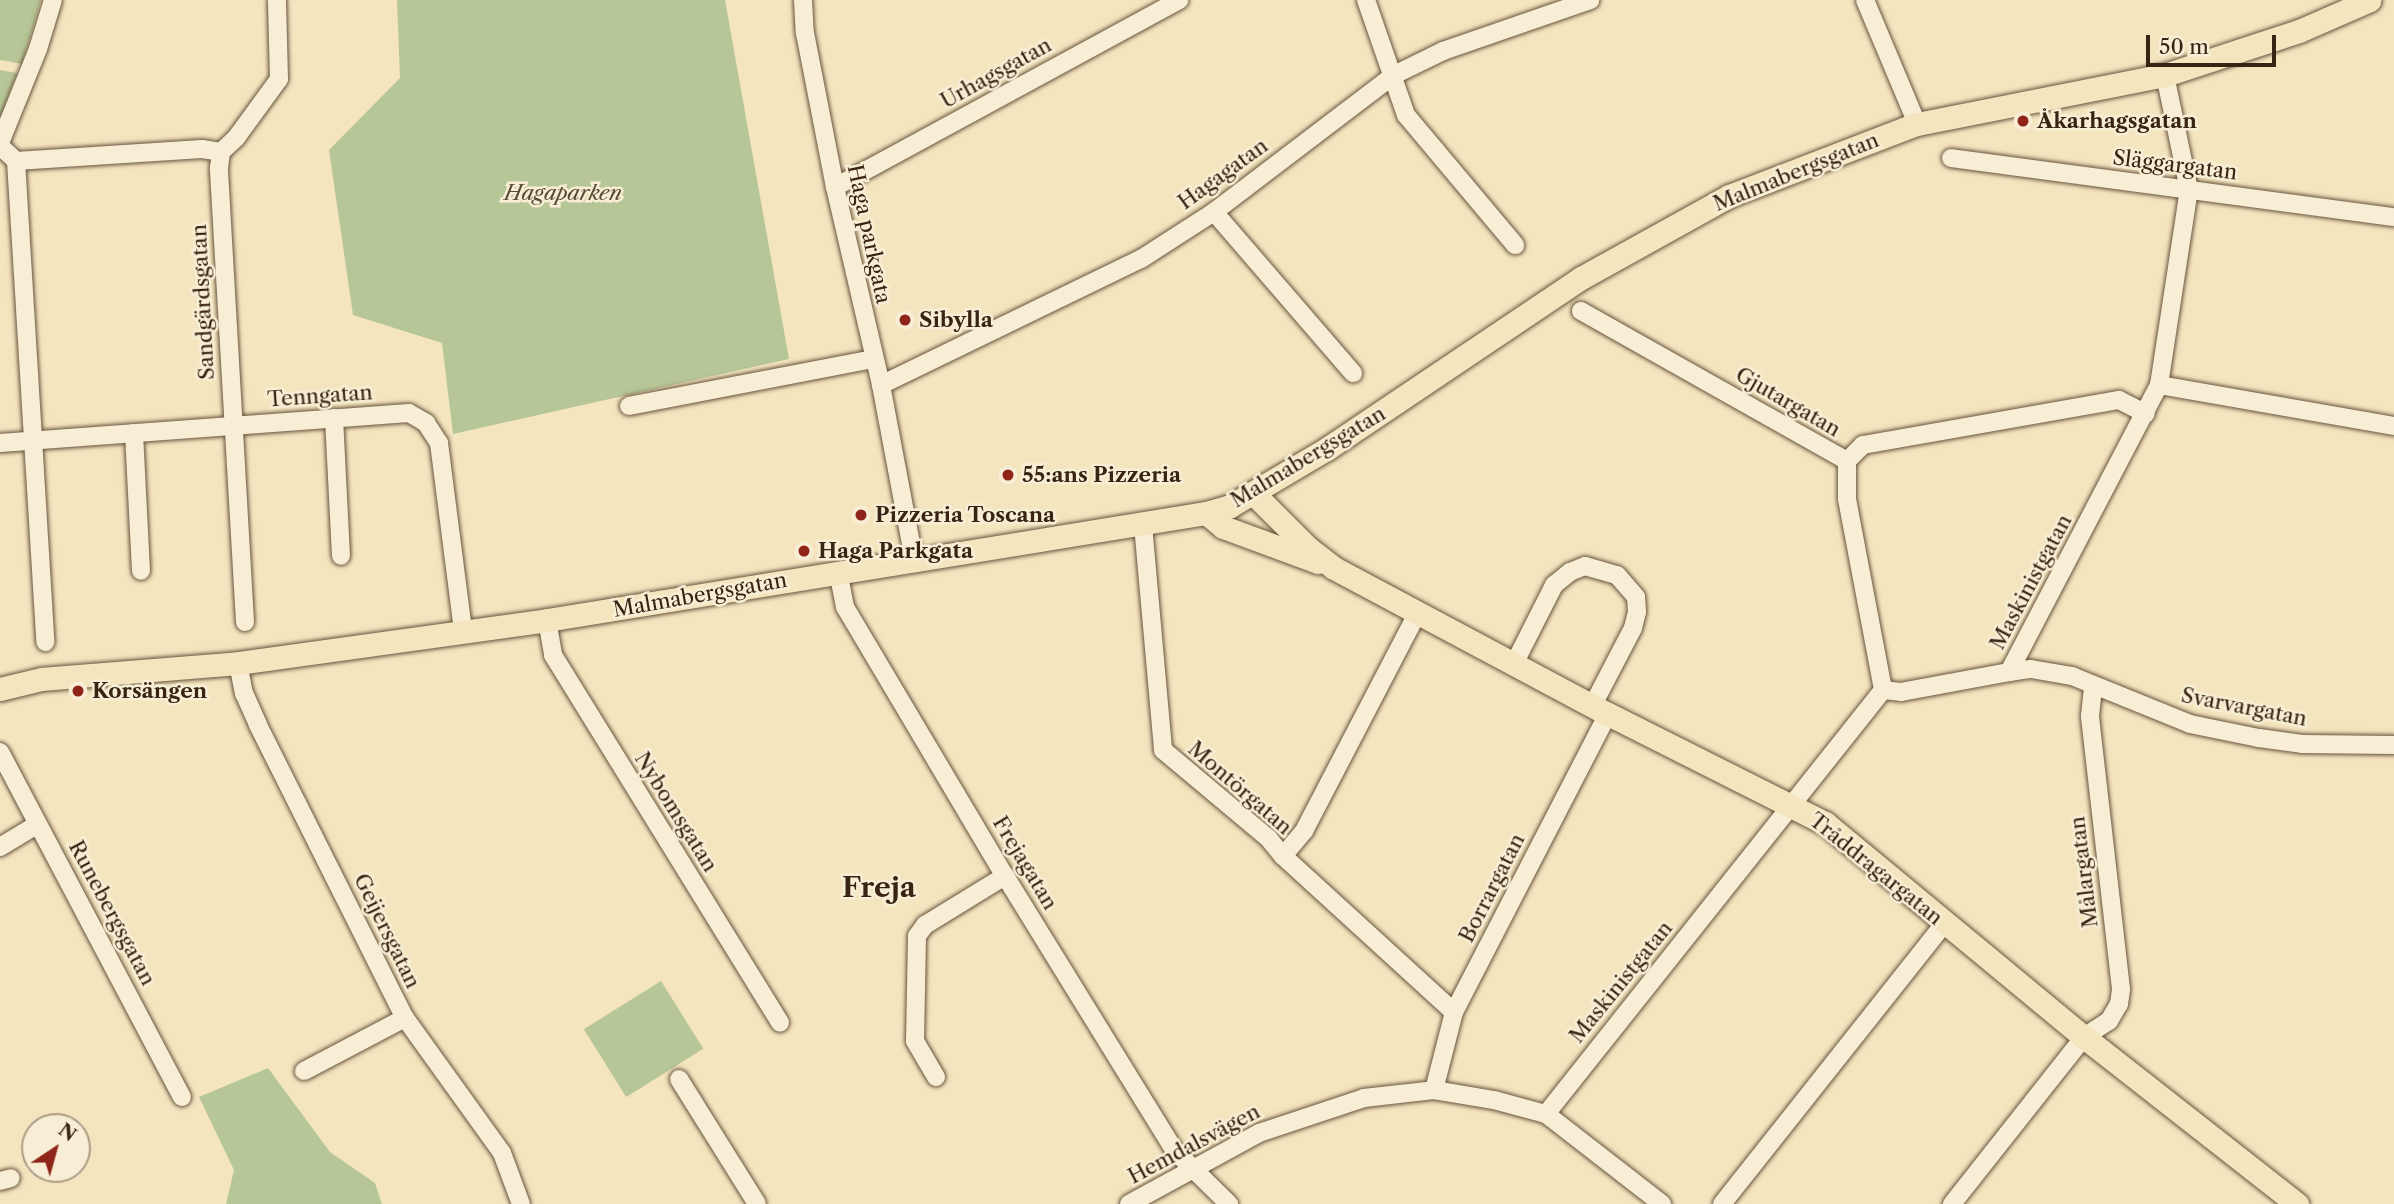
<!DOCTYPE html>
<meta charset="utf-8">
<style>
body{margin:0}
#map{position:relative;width:2394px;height:1204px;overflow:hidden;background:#f5e5bf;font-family:"Libre Caslon Text",serif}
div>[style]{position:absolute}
.green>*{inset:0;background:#b7c696;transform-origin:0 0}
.roads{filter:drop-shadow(0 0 2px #68543e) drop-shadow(0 0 2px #68543e)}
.minor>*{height:18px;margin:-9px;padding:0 9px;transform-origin:9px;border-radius:9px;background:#f8eed5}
.major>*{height:23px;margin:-11.5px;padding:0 11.5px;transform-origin:11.5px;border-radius:11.5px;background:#f5e5bf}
.dots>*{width:19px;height:19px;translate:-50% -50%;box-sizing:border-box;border:4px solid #f8eed5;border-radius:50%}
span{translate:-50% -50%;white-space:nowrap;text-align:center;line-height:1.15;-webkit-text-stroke:5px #f8eed5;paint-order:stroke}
.street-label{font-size:21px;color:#392413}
.poi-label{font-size:21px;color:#392413;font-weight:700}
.left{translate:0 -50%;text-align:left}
.park-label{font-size:21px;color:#584c34;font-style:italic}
.district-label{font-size:28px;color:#392413;font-weight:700}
.north{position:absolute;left:21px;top:1113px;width:70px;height:70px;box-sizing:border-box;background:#f8eed5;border:2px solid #ac9d87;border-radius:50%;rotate:36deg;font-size:19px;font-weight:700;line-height:28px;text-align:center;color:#392413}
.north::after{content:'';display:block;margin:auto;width:24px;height:32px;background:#8f2418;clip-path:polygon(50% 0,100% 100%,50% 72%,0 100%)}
.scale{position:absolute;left:2146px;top:35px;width:130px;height:32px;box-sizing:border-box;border:4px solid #392413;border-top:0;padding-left:9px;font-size:21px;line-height:24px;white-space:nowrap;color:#392413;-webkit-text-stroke:5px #f8eed5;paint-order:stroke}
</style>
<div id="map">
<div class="green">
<div style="clip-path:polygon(0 0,41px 0,22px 64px,0 60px)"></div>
<div style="clip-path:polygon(397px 0,725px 0,789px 359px,453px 434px,442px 343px,353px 315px,329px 150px,400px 78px)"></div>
<div style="clip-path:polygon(0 70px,17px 73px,0 118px)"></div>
<div style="left:661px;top:981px;width:80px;height:91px;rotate:58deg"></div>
<div style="clip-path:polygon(268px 1068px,330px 1152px,375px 1183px,382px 1204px,226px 1204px,234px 1170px,199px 1097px)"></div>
</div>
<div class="roads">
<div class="minor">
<div style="left:803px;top:0;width:33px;rotate:87deg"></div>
<div style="left:805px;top:33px;width:157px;rotate:79deg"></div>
<div style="left:835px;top:187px;width:203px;rotate:76.9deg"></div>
<div style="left:881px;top:385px;width:177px;rotate:79.3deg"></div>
<div style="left:1366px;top:0;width:122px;rotate:70.8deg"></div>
<div style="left:1406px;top:115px;width:170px;rotate:50deg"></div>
<div style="left:1865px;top:0;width:134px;rotate:67.2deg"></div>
<div style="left:0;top:143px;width:101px;rotate:-68deg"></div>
<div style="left:38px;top:49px;width:51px;rotate:-73deg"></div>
<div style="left:0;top:146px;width:22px;rotate:43deg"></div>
<div style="left:16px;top:161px;width:186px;rotate:-3.7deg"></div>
<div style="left:202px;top:149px;width:19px;rotate:9deg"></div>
<div style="left:1951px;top:158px;width:447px;rotate:7.6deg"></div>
<div style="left:16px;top:161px;width:482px;rotate:86.5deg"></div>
<div style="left:835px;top:187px;width:392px;rotate:-28.5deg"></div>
<div style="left:1214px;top:212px;width:213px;rotate:49.2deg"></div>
<div style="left:1581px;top:311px;width:305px;rotate:29.4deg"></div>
<div style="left:881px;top:385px;width:289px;rotate:-25.9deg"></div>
<div style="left:1141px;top:259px;width:87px;rotate:-32.8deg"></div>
<div style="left:1214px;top:212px;width:226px;rotate:-37.3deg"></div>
<div style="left:1394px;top:75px;width:55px;rotate:-26.1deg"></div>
<div style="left:1443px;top:51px;width:156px;rotate:-19.1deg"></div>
<div style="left:2159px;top:385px;width:239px;rotate:9.9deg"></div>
<div style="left:629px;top:406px;width:249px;rotate:-10.9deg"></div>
<div style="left:334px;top:418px;width:138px;rotate:87.1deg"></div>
<div style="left:134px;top:433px;width:138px;rotate:87.1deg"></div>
<div style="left:0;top:443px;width:410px;rotate:-4.2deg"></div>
<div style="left:409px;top:413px;width:20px;rotate:30deg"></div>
<div style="left:426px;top:423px;width:24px;rotate:57deg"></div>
<div style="left:439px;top:443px;width:190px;rotate:82.7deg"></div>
<div style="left:1847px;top:461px;width:23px;rotate:-45deg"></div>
<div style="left:1863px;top:445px;width:260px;rotate:-10deg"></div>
<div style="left:2119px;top:400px;width:30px;rotate:27deg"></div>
<div style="left:1847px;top:461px;width:38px;rotate:90deg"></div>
<div style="left:1847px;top:499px;width:194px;rotate:79.3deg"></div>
<div style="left:1143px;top:525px;width:226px;rotate:84.9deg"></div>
<div style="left:1163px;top:750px;width:138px;rotate:40deg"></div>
<div style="left:1269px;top:839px;width:22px;rotate:51deg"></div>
<div style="left:1283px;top:856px;width:231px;rotate:42.4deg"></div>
<div style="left:838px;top:571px;width:37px;rotate:79deg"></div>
<div style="left:845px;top:607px;width:313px;rotate:59.3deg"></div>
<div style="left:1005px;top:876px;width:323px;rotate:58.3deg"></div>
<div style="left:1175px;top:1151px;width:76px;rotate:44.5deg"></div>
<div style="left:547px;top:620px;width:36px;rotate:80deg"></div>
<div style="left:553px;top:655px;width:432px;rotate:58.3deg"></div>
<div style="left:245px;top:622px;width:455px;rotate:-93.3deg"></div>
<div style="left:219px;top:168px;width:16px;rotate:-83deg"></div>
<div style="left:221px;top:152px;width:21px;rotate:-43deg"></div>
<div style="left:236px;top:138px;width:73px;rotate:-53.9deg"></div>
<div style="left:279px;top:79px;width:79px;rotate:-91.5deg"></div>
<div style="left:238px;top:663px;width:31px;rotate:79deg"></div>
<div style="left:244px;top:693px;width:35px;rotate:66deg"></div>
<div style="left:258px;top:725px;width:328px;rotate:63.4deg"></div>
<div style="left:405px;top:1018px;width:166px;rotate:54.3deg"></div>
<div style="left:502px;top:1153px;width:54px;rotate:69.6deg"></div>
<div style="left:1514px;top:664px;width:89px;rotate:-63.1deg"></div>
<div style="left:1554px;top:585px;width:21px;rotate:-39deg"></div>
<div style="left:1570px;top:572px;width:16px;rotate:-22deg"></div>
<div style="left:1585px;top:566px;width:33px;rotate:16deg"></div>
<div style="left:1617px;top:575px;width:29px;rotate:49deg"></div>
<div style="left:1636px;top:597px;width:15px;rotate:86deg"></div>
<div style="left:1637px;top:612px;width:16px;rotate:104deg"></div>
<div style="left:1633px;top:628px;width:87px;rotate:117.5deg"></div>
<div style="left:2009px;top:672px;width:22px;rotate:-8deg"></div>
<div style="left:2031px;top:669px;width:42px;rotate:9.7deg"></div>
<div style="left:2072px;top:676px;width:127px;rotate:22.1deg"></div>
<div style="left:2190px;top:724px;width:70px;rotate:11.5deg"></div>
<div style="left:2259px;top:738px;width:43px;rotate:7.9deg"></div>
<div style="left:2302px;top:744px;width:92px;rotate:0.6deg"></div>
<div style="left:0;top:752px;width:390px;rotate:62.2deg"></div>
<div style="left:0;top:847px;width:44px;rotate:-31.2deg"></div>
<div style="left:1283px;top:856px;width:33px;rotate:-50deg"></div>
<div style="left:1304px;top:831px;width:245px;rotate:-62.5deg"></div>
<div style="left:304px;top:1071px;width:114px;rotate:-27.7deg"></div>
<div style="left:936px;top:1077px;width:42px;rotate:-120.3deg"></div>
<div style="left:915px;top:1041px;width:105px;rotate:-88.9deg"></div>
<div style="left:917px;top:936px;width:14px;rotate:-54deg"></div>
<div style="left:925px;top:925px;width:94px;rotate:-31.5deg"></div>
<div style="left:679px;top:1079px;width:147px;rotate:58deg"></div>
<div style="left:1434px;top:1090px;width:81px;rotate:-75.6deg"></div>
<div style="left:1454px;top:1012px;width:335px;rotate:-62.7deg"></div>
<div style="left:1546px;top:1114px;width:542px;rotate:-51.52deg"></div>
<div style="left:1883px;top:690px;width:18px;rotate:6deg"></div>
<div style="left:1901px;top:692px;width:110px;rotate:-10.5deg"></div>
<div style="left:2009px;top:672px;width:324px;rotate:-62.4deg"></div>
<div style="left:2159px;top:385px;width:197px;rotate:-81.3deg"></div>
<div style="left:2189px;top:190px;width:117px;rotate:-101.8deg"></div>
<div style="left:0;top:1181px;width:11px;rotate:-15deg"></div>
<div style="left:1129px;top:1204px;width:148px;rotate:-28.6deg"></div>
<div style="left:1259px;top:1133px;width:111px;rotate:-18.4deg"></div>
<div style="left:1364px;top:1098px;width:70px;rotate:-6.5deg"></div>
<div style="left:1434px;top:1090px;width:61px;rotate:9.5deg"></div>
<div style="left:1494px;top:1100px;width:54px;rotate:15.1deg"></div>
<div style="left:1546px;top:1114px;width:147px;rotate:37.8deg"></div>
<div style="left:1722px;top:1204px;width:359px;rotate:-51.6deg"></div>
<div style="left:1952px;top:1204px;width:213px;rotate:-51.7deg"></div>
<div style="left:2084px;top:1037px;width:30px;rotate:-33deg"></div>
<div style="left:2109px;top:1021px;width:20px;rotate:-60deg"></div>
<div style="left:2119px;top:1004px;width:15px;rotate:-82deg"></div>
<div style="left:2121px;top:989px;width:275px;rotate:-96.5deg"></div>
<div style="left:2090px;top:716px;width:30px;rotate:-84deg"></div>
</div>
<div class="major">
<div style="left:1253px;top:493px;width:76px;rotate:45deg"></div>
<div style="left:1307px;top:547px;width:34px;rotate:38deg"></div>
<div style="left:1334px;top:568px;width:310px;rotate:28.1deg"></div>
<div style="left:1608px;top:714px;width:243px;rotate:26.7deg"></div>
<div style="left:1825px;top:823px;width:336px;rotate:39.6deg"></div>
<div style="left:2084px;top:1037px;width:271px;rotate:38.1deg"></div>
<div style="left:1206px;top:513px;width:22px;rotate:39deg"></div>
<div style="left:1223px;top:527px;width:101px;rotate:20.2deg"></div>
<div style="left:0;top:689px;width:42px;rotate:-13.7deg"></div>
<div style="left:41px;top:679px;width:198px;rotate:-4.6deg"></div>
<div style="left:238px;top:663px;width:312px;rotate:-7.9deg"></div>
<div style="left:547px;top:620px;width:668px;rotate:-9.22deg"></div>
<div style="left:1206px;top:513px;width:25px;rotate:-16deg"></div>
<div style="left:1230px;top:506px;width:114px;rotate:-30.6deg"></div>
<div style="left:1328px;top:448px;width:305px;rotate:-33.9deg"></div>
<div style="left:1581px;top:278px;width:169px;rotate:-29deg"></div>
<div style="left:1729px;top:196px;width:201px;rotate:-21deg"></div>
<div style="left:1917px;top:124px;width:253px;rotate:-11.2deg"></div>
<div style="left:2165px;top:75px;width:141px;rotate:-18.2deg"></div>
<div style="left:2299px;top:31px;width:77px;rotate:-23.6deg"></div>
</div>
</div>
<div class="dots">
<div style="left:2023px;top:121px;background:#8f2418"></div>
<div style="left:905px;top:320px;background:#8f2418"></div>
<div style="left:1008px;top:475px;background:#8f2418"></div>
<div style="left:861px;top:515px;background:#8f2418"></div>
<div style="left:804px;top:551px;background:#8f2418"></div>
<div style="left:78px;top:691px;background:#8f2418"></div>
</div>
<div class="street-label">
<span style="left:996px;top:73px;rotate:-29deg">Urhagsgatan</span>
<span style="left:2175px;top:165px;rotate:7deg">Släggargatan</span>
<span style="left:1796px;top:172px;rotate:-22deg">Malmabergsgatan</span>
<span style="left:1223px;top:174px;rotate:-36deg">Hagagatan</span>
<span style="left:869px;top:234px;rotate:78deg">Haga parkgata</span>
<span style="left:203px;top:302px;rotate:-93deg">Sandgärdsgatan</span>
<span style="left:320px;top:396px;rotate:-4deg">Tenngatan</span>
<span style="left:1788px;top:402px;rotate:30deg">Gjutargatan</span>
<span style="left:1308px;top:457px;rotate:-31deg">Malmabergsgatan</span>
<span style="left:2031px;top:582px;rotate:-62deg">Maskinistgatan</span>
<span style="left:700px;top:595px;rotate:-10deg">Malmabergsgatan</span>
<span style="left:2244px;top:707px;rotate:11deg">Svarvargatan</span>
<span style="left:1240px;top:788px;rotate:41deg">Montörgatan</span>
<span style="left:676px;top:812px;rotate:58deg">Nybomsgatan</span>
<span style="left:1025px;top:863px;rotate:59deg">Frejagatan</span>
<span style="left:1876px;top:869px;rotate:39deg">Tråddragargatan</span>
<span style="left:2084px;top:872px;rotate:-97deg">Målargatan</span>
<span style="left:1492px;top:888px;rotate:-63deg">Borrargatan</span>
<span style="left:112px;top:913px;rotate:62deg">Runebergsgatan</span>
<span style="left:387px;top:931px;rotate:64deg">Geijersgatan</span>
<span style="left:1621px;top:982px;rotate:-51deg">Maskinistgatan</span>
<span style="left:1194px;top:1144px;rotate:-28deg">Hemdalsvägen</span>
</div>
<div class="poi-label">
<span class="left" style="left:2037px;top:121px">Åkarhagsgatan</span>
<span class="left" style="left:919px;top:320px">Sibylla</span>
<span class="left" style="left:1022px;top:475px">55:ans Pizzeria</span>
<span class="left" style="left:875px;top:515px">Pizzeria Toscana</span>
<span class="left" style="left:818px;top:551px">Haga Parkgata</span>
<span class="left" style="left:92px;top:691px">Korsängen</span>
</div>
<div class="park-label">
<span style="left:563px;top:193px">Hagaparken</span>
</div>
<div class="district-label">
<span style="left:879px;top:887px">Freja</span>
</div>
<div class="north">N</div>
<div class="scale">50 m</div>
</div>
